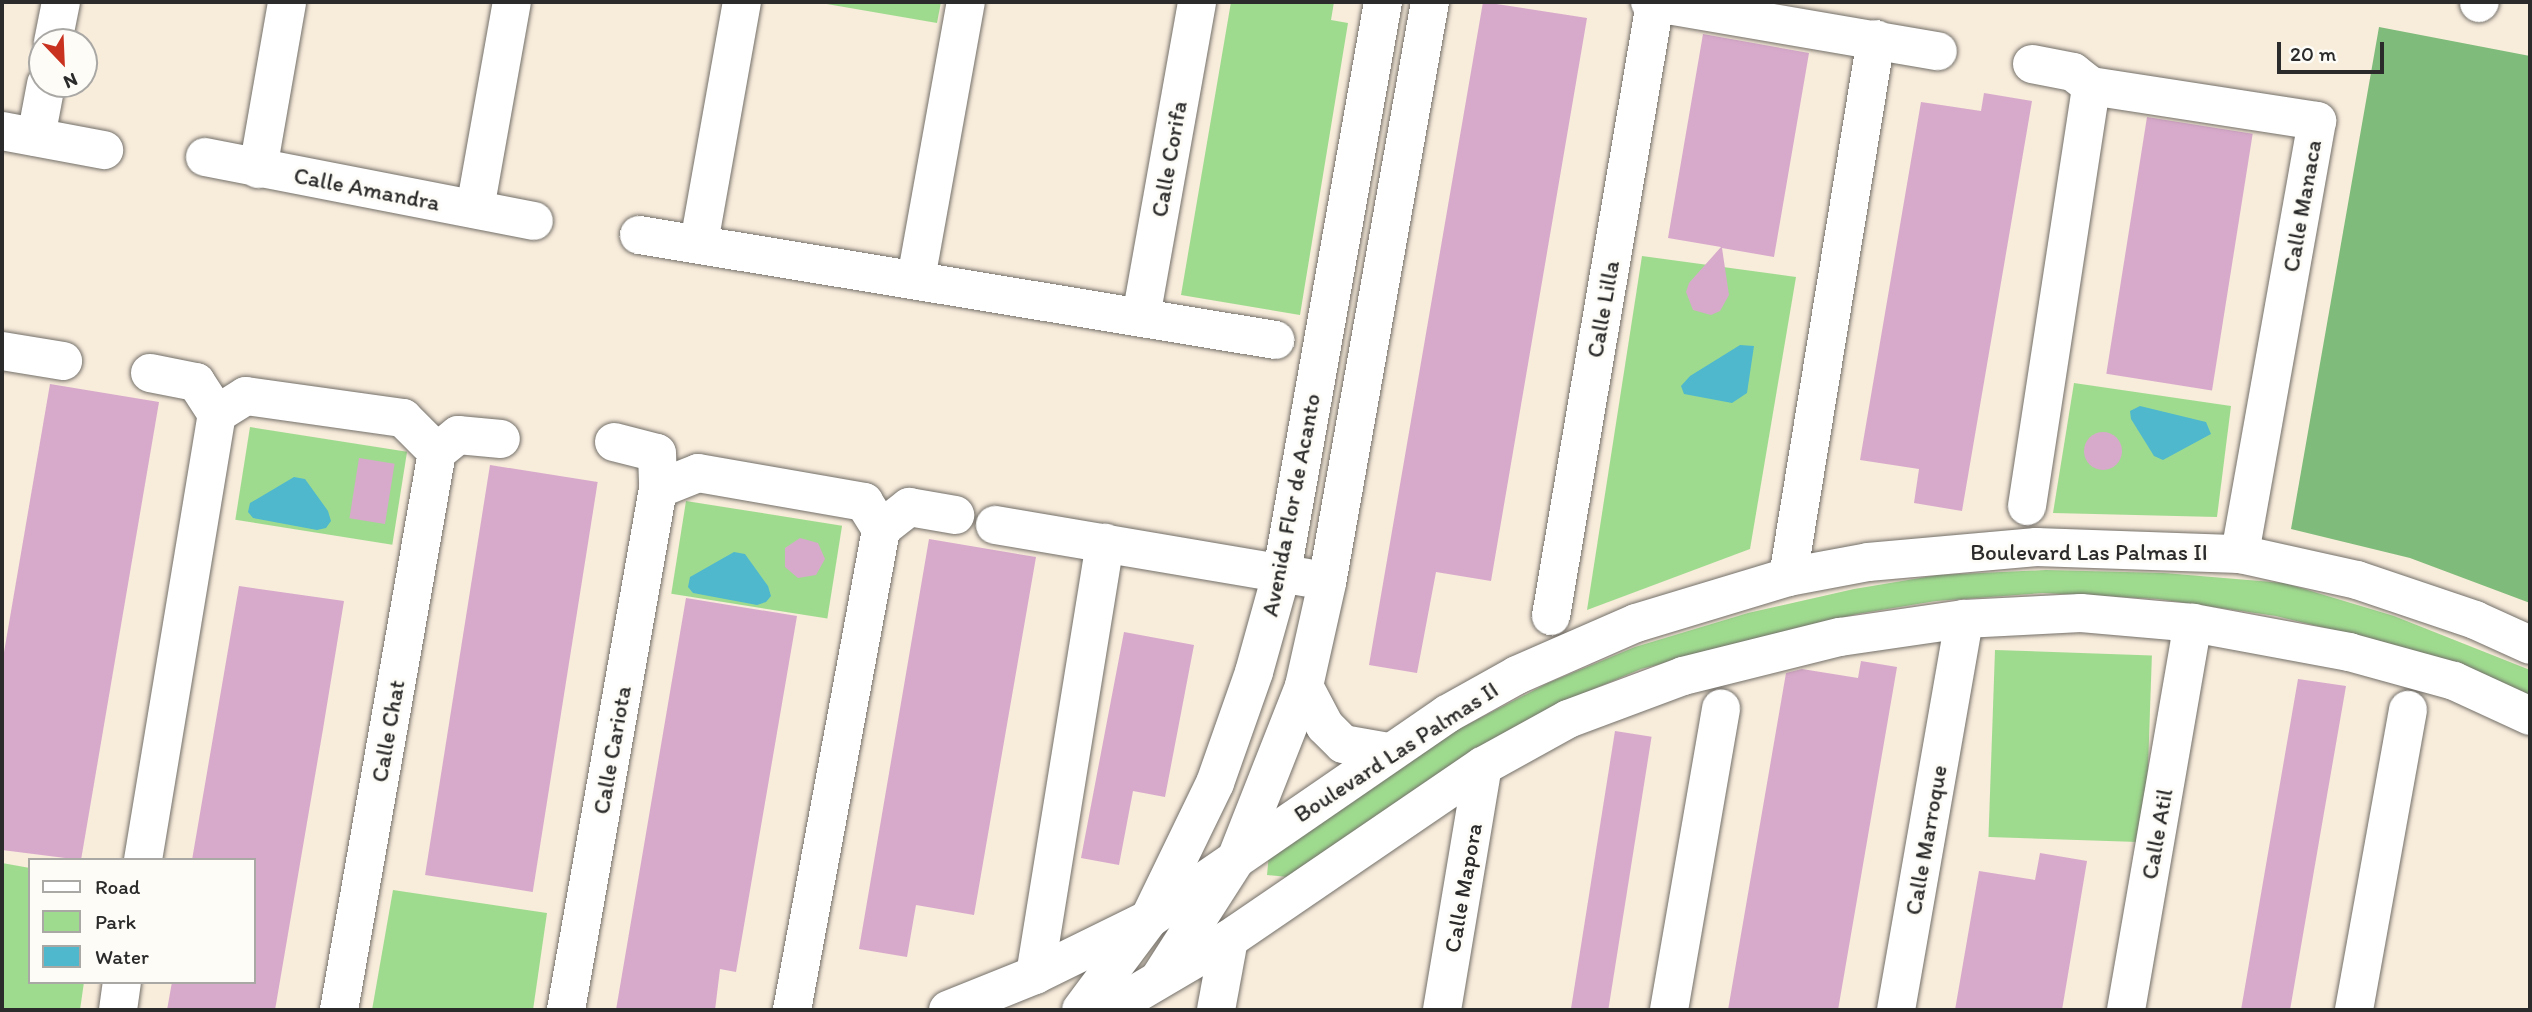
<!DOCTYPE html>
<style>
body{margin:0}
#map{position:relative;width:2532px;height:1012px;overflow:hidden;background:#f8ecdb;font-family:Itim,sans-serif}
div>[style]{position:absolute}
.green>*{inset:0;background:#9fdb8f;transform-origin:0 0}
.forest>*{inset:0;background:#7fbb7a}
.water>*{inset:0;background:#4fb8cd}
.building>*{inset:0;background:#d7a9cb;transform-origin:0 0}
.round{border-radius:50%}
.roads{filter:drop-shadow(0 0 2px #736f69) drop-shadow(0 0 2px #736f69)}
.street>*{height:38px;margin:-19px;padding:0 19px;transform-origin:19px;border-radius:19px;background:#fff}
span{translate:-50% -50%;white-space:nowrap;text-align:center;line-height:1.15;-webkit-text-stroke:6px #fdfcf7;paint-order:stroke}
.street-label{font-size:23px;color:#2b2b2b}
.frame{position:absolute;inset:0;border:4px solid #2b2b2b;pointer-events:none}
.legend{position:absolute;left:28px;top:858px;width:228px;height:126px;box-sizing:border-box;background:#fdfcf7;border:2px solid #a9a8a5;margin:0;padding:9px 12px;list-style:none;font-size:21px;color:#2b2b2b}
.legend li{display:flex;align-items:center;gap:14px;height:35px}
.legend b{width:35px;border:2px solid #a9a8a5}
.north{position:absolute;left:28px;top:28px;width:70px;height:70px;box-sizing:border-box;background:#fdfcf7;border:2px solid #a9a8a5;border-radius:50%;rotate:157deg;font-size:19px;font-weight:700;line-height:28px;text-align:center;color:#2b2b2b}
.north::after{content:'';display:block;margin:auto;width:24px;height:32px;background:#c8321e;clip-path:polygon(50% 0,100% 100%,50% 72%,0 100%)}
.scale{position:absolute;left:2277px;top:42px;width:107px;height:32px;box-sizing:border-box;border:4px solid #2b2b2b;border-top:0;padding-left:9px;font-size:21px;line-height:24px;white-space:nowrap;color:#2b2b2b;-webkit-text-stroke:5px #fdfcf7;paint-order:stroke}
</style>
<div id="map">
<div class="green">
<div style="clip-path:polygon(815px 2px,941px 2px,937px 23px)"></div>
<div style="clip-path:polygon(1231px 2px,1334px 2px,1331px 20px,1348px 23px,1300px 315px,1181px 295px)"></div>
<div style="clip-path:polygon(1642px 256px,1796px 277px,1750px 549px,1587px 610px)"></div>
<div style="clip-path:polygon(2074px 383px,2231px 406px,2217px 517px,2053px 513px)"></div>
<div style="left:250px;top:427px;width:159px;height:94px;rotate:9deg"></div>
<div style="left:686px;top:501px;width:158px;height:94px;rotate:9deg"></div>
<div style="clip-path:polygon(2046px 570px,2164px 573px,2284px 583px,2394px 616px,2530px 670px,2530px 698px,2384px 642px,2276px 616px,2158px 599px,2043px 593px,1936px 601px,1857px 614px,1641px 669px,1556px 705px,1288px 877px,1267px 875px,1269px 854px,1459px 729px,1548px 683px,1635px 647px,1748px 613px,1854px 589px,1938px 575px)"></div>
<div style="left:1995px;top:650px;width:157px;height:187px;rotate:2deg"></div>
<div style="clip-path:polygon(2px 863px,30px 868px,30px 982px,84px 982px,80px 1010px,2px 1010px)"></div>
<div style="clip-path:polygon(393px 890px,547px 913px,533px 1010px,372px 1010px)"></div>
</div>
<div class="forest">
<div style="clip-path:polygon(2379px 27px,2530px 56px,2530px 603px,2410px 558px,2291px 529px)"></div>
</div>
<div class="water">
<div style="clip-path:polygon(1740px 345px,1754px 346px,1747px 393px,1732px 403px,1684px 394px,1681px 386px,1690px 376px)"></div>
<div style="clip-path:polygon(2140px 406px,2206px 422px,2211px 434px,2163px 460px,2154px 456px,2131px 419px,2130px 411px)"></div>
<div style="clip-path:polygon(294px 477px,305px 479px,328px 511px,331px 521px,326px 528px,317px 530px,253px 518px,248px 512px,250px 503px)"></div>
<div style="clip-path:polygon(734px 552px,745px 554px,768px 586px,771px 596px,766px 602px,757px 605px,693px 593px,688px 587px,690px 577px)"></div>
</div>
<div class="building">
<div style="clip-path:polygon(1483px 2px,1587px 18px,1491px 581px,1436px 572px,1417px 673px,1369px 665px)"></div>
<div style="clip-path:polygon(1703px 34px,1809px 53px,1774px 257px,1722px 248px,1729px 295px,1720px 311px,1711px 315px,1693px 310px,1686px 292px,1689px 283px,1721px 247px,1668px 238px)"></div>
<div style="clip-path:polygon(1984px 93px,2032px 101px,1962px 511px,1914px 503px,1919px 469px,1860px 460px,1921px 102px,1981px 111px)"></div>
<div style="left:2147px;top:117px;width:107px;height:260px;rotate:9deg"></div>
<div style="clip-path:polygon(50px 384px,159px 402px,81px 860px,2px 850px,2px 664px)"></div>
<div class="round" style="left:2084px;top:432px;width:38px;height:38px"></div>
<div style="left:359px;top:458px;width:36px;height:61px;rotate:9deg"></div>
<div style="left:490px;top:465px;width:109px;height:415px;rotate:9deg"></div>
<div style="clip-path:polygon(800px 538px,818px 543px,825px 559px,816px 575px,798px 578px,785px 567px,785px 548px)"></div>
<div style="clip-path:polygon(929px 539px,1036px 557px,974px 915px,916px 905px,907px 957px,859px 949px)"></div>
<div style="clip-path:polygon(239px 586px,344px 601px,323px 729px,275px 1010px,167px 1010px,172px 982px,254px 982px,254px 860px,192px 860px)"></div>
<div style="clip-path:polygon(686px 598px,797px 616px,736px 972px,720px 969px,715px 1010px,616px 1010px)"></div>
<div style="clip-path:polygon(1124px 632px,1194px 645px,1165px 797px,1133px 791px,1119px 865px,1081px 858px)"></div>
<div style="clip-path:polygon(1861px 661px,1897px 667px,1838px 1010px,1728px 1010px,1786px 673px,1802px 669px,1858px 678px)"></div>
<div style="clip-path:polygon(2298px 679px,2346px 686px,2321px 830px,2290px 1010px,2241px 1010px)"></div>
<div style="left:1615px;top:731px;width:37px;height:283px;rotate:9deg"></div>
<div style="clip-path:polygon(2040px 853px,2087px 861px,2062px 1010px,1955px 1010px,1979px 871px,2035px 880px)"></div>
</div>
<div class="roads">
<div class="street">
<div style="left:1650px;top:2px;width:292px;rotate:9.7deg"></div>
<div style="left:2479px;top:3px;width:1px;rotate:-45deg"></div>
<div style="left:53px;top:42px;width:41px;rotate:-78.7deg"></div>
<div style="left:2032px;top:64px;width:42px;rotate:11deg"></div>
<div style="left:2073px;top:72px;width:23px;rotate:38deg"></div>
<div style="left:2091px;top:86px;width:229px;rotate:8.8deg"></div>
<div style="left:2317px;top:121px;width:440px;rotate:100.1deg"></div>
<div style="left:2px;top:131px;width:104px;rotate:10.6deg"></div>
<div style="left:36px;top:137px;width:54px;rotate:-79.3deg"></div>
<div style="left:205px;top:157px;width:335px;rotate:11deg"></div>
<div style="left:258px;top:169px;width:169px;rotate:-80.1deg"></div>
<div style="left:475px;top:209px;width:210px;rotate:-79.9deg"></div>
<div style="left:639px;top:235px;width:645px;rotate:9.37deg"></div>
<div style="left:699px;top:243px;width:245px;rotate:-79.9deg"></div>
<div style="left:916px;top:279px;width:281px;rotate:-79.8deg"></div>
<div style="left:1141px;top:317px;width:320px;rotate:-79.9deg"></div>
<div style="left:2px;top:351px;width:62px;rotate:9.3deg"></div>
<div style="left:150px;top:373px;width:47px;rotate:11.1deg"></div>
<div style="left:196px;top:382px;width:38px;rotate:57deg"></div>
<div style="left:217px;top:414px;width:34px;rotate:-32deg"></div>
<div style="left:246px;top:396px;width:159px;rotate:8deg"></div>
<div style="left:403px;top:418px;width:48px;rotate:45deg"></div>
<div style="left:437px;top:452px;width:27px;rotate:-39deg"></div>
<div style="left:458px;top:435px;width:43px;rotate:5.3deg"></div>
<div style="left:614px;top:442px;width:44px;rotate:14.3deg"></div>
<div style="left:657px;top:453px;width:36px;rotate:88deg"></div>
<div style="left:658px;top:489px;width:43px;rotate:-21.8deg"></div>
<div style="left:698px;top:473px;width:169px;rotate:9.9deg"></div>
<div style="left:864px;top:502px;width:32px;rotate:58deg"></div>
<div style="left:881px;top:529px;width:36px;rotate:-38deg"></div>
<div style="left:909px;top:507px;width:47px;rotate:9.9deg"></div>
<div style="left:2027px;top:506px;width:425px;rotate:-81.3deg"></div>
<div style="left:995px;top:525px;width:316px;rotate:9.6deg"></div>
<div style="left:1788px;top:577px;width:545px;rotate:-80.71deg"></div>
<div style="left:1551px;top:616px;width:622px;rotate:-80.37deg"></div>
<div style="left:1304px;top:686px;width:45px;rotate:62.3deg"></div>
<div style="left:1325px;top:726px;width:25px;rotate:45deg"></div>
<div style="left:1343px;top:744px;width:46px;rotate:10.1deg"></div>
<div style="left:143px;top:860px;width:452px;rotate:-80.6deg"></div>
<div style="left:1035px;top:975px;width:438px;rotate:-80.8deg"></div>
<div style="left:1161px;top:976px;width:139px;rotate:-57.3deg"></div>
<div style="left:1236px;top:859px;width:186px;rotate:-68.5deg"></div>
<div style="left:1304px;top:686px;width:106px;rotate:-77.4deg"></div>
<div style="left:1327px;top:583px;width:590px;rotate:-79.95deg"></div>
<div style="left:118px;top:1010px;width:28px;rotate:-82deg"></div>
<div style="left:339px;top:1010px;width:567px;rotate:-80.04deg"></div>
<div style="left:566px;top:1010px;width:529px;rotate:-79.99deg"></div>
<div style="left:792px;top:1010px;width:489px;rotate:-79.5deg"></div>
<div style="left:948px;top:1010px;width:94px;rotate:-21.9deg"></div>
<div style="left:1035px;top:975px;width:127px;rotate:-26.2deg"></div>
<div style="left:1149px;top:919px;width:362px;rotate:-34.5deg"></div>
<div style="left:1447px;top:714px;width:80px;rotate:-29.1deg"></div>
<div style="left:1517px;top:675px;width:130px;rotate:-23.6deg"></div>
<div style="left:1636px;top:623px;width:159px;rotate:-16.8deg"></div>
<div style="left:1788px;top:577px;width:81px;rotate:-10.6deg"></div>
<div style="left:1868px;top:562px;width:169px;rotate:-5.1deg"></div>
<div style="left:2036px;top:547px;width:204px;rotate:2deg"></div>
<div style="left:2240px;top:554px;width:120px;rotate:12.5deg"></div>
<div style="left:2357px;top:580px;width:125px;rotate:18.7deg"></div>
<div style="left:2475px;top:620px;width:60px;rotate:24.4deg"></div>
<div style="left:1081px;top:1010px;width:114px;rotate:-53.2deg"></div>
<div style="left:1149px;top:919px;width:151px;rotate:-64.1deg"></div>
<div style="left:1215px;top:783px;width:118px;rotate:-70.6deg"></div>
<div style="left:1254px;top:672px;width:104px;rotate:-74.4deg"></div>
<div style="left:1282px;top:572px;width:579px;rotate:-79.95deg"></div>
<div style="left:1108px;top:1010px;width:140px;rotate:-30.4deg"></div>
<div style="left:1229px;top:939px;width:307px;rotate:-34.3deg"></div>
<div style="left:1483px;top:766px;width:97px;rotate:-28.9deg"></div>
<div style="left:1568px;top:719px;width:123px;rotate:-20.5deg"></div>
<div style="left:1683px;top:676px;width:162px;rotate:-14deg"></div>
<div style="left:1840px;top:637px;width:125px;rotate:-8.3deg"></div>
<div style="left:1964px;top:619px;width:117px;rotate:-2.9deg"></div>
<div style="left:2081px;top:613px;width:112px;rotate:5.1deg"></div>
<div style="left:2193px;top:623px;width:159px;rotate:10.5deg"></div>
<div style="left:2349px;top:652px;width:109px;rotate:15.4deg"></div>
<div style="left:2454px;top:681px;width:84px;rotate:24.7deg"></div>
<div style="left:1216px;top:1010px;width:72px;rotate:-79.6deg"></div>
<div style="left:1442px;top:1010px;width:247px;rotate:-80.5deg"></div>
<div style="left:1669px;top:1010px;width:306px;rotate:-80.2deg"></div>
<div style="left:1896px;top:1010px;width:397px;rotate:-80.1deg"></div>
<div style="left:2126px;top:1010px;width:393px;rotate:-80.2deg"></div>
<div style="left:2354px;top:1010px;width:305px;rotate:-79.8deg"></div>
</div>
</div>
<div class="street-label">
<span style="left:1169px;top:159px;rotate:-80deg">Calle Corifa</span>
<span style="left:367px;top:189px;rotate:11deg">Calle Amandra</span>
<span style="left:2302px;top:206px;rotate:-80deg">Calle Manaca</span>
<span style="left:1603px;top:309px;rotate:-80deg">Calle Lilla</span>
<span style="left:1291px;top:505px;rotate:-79deg">Avenida Flor de Acanto</span>
<span style="left:2089px;top:552px">Boulevard Las Palmas II</span>
<span style="left:388px;top:731px;rotate:-80deg">Calle Chat</span>
<span style="left:612px;top:750px;rotate:-80deg">Calle Cariota</span>
<span style="left:1396px;top:752px;rotate:-33deg">Boulevard Las Palmas II</span>
<span style="left:2157px;top:834px;rotate:-80deg">Calle Atil</span>
<span style="left:1926px;top:840px;rotate:-80deg">Calle Marroque</span>
<span style="left:1463px;top:888px;rotate:-80deg">Calle Mapora</span>
</div>
<div class="frame"></div>
<ul class="legend">
<li><b style="height:9px;background:#fff"></b>Road</li>
<li><b style="height:19px;background:#9fdb8f"></b>Park</li>
<li><b style="height:19px;background:#4fb8cd"></b>Water</li>
</ul>
<div class="north">N</div>
<div class="scale">20 m</div>
</div>
